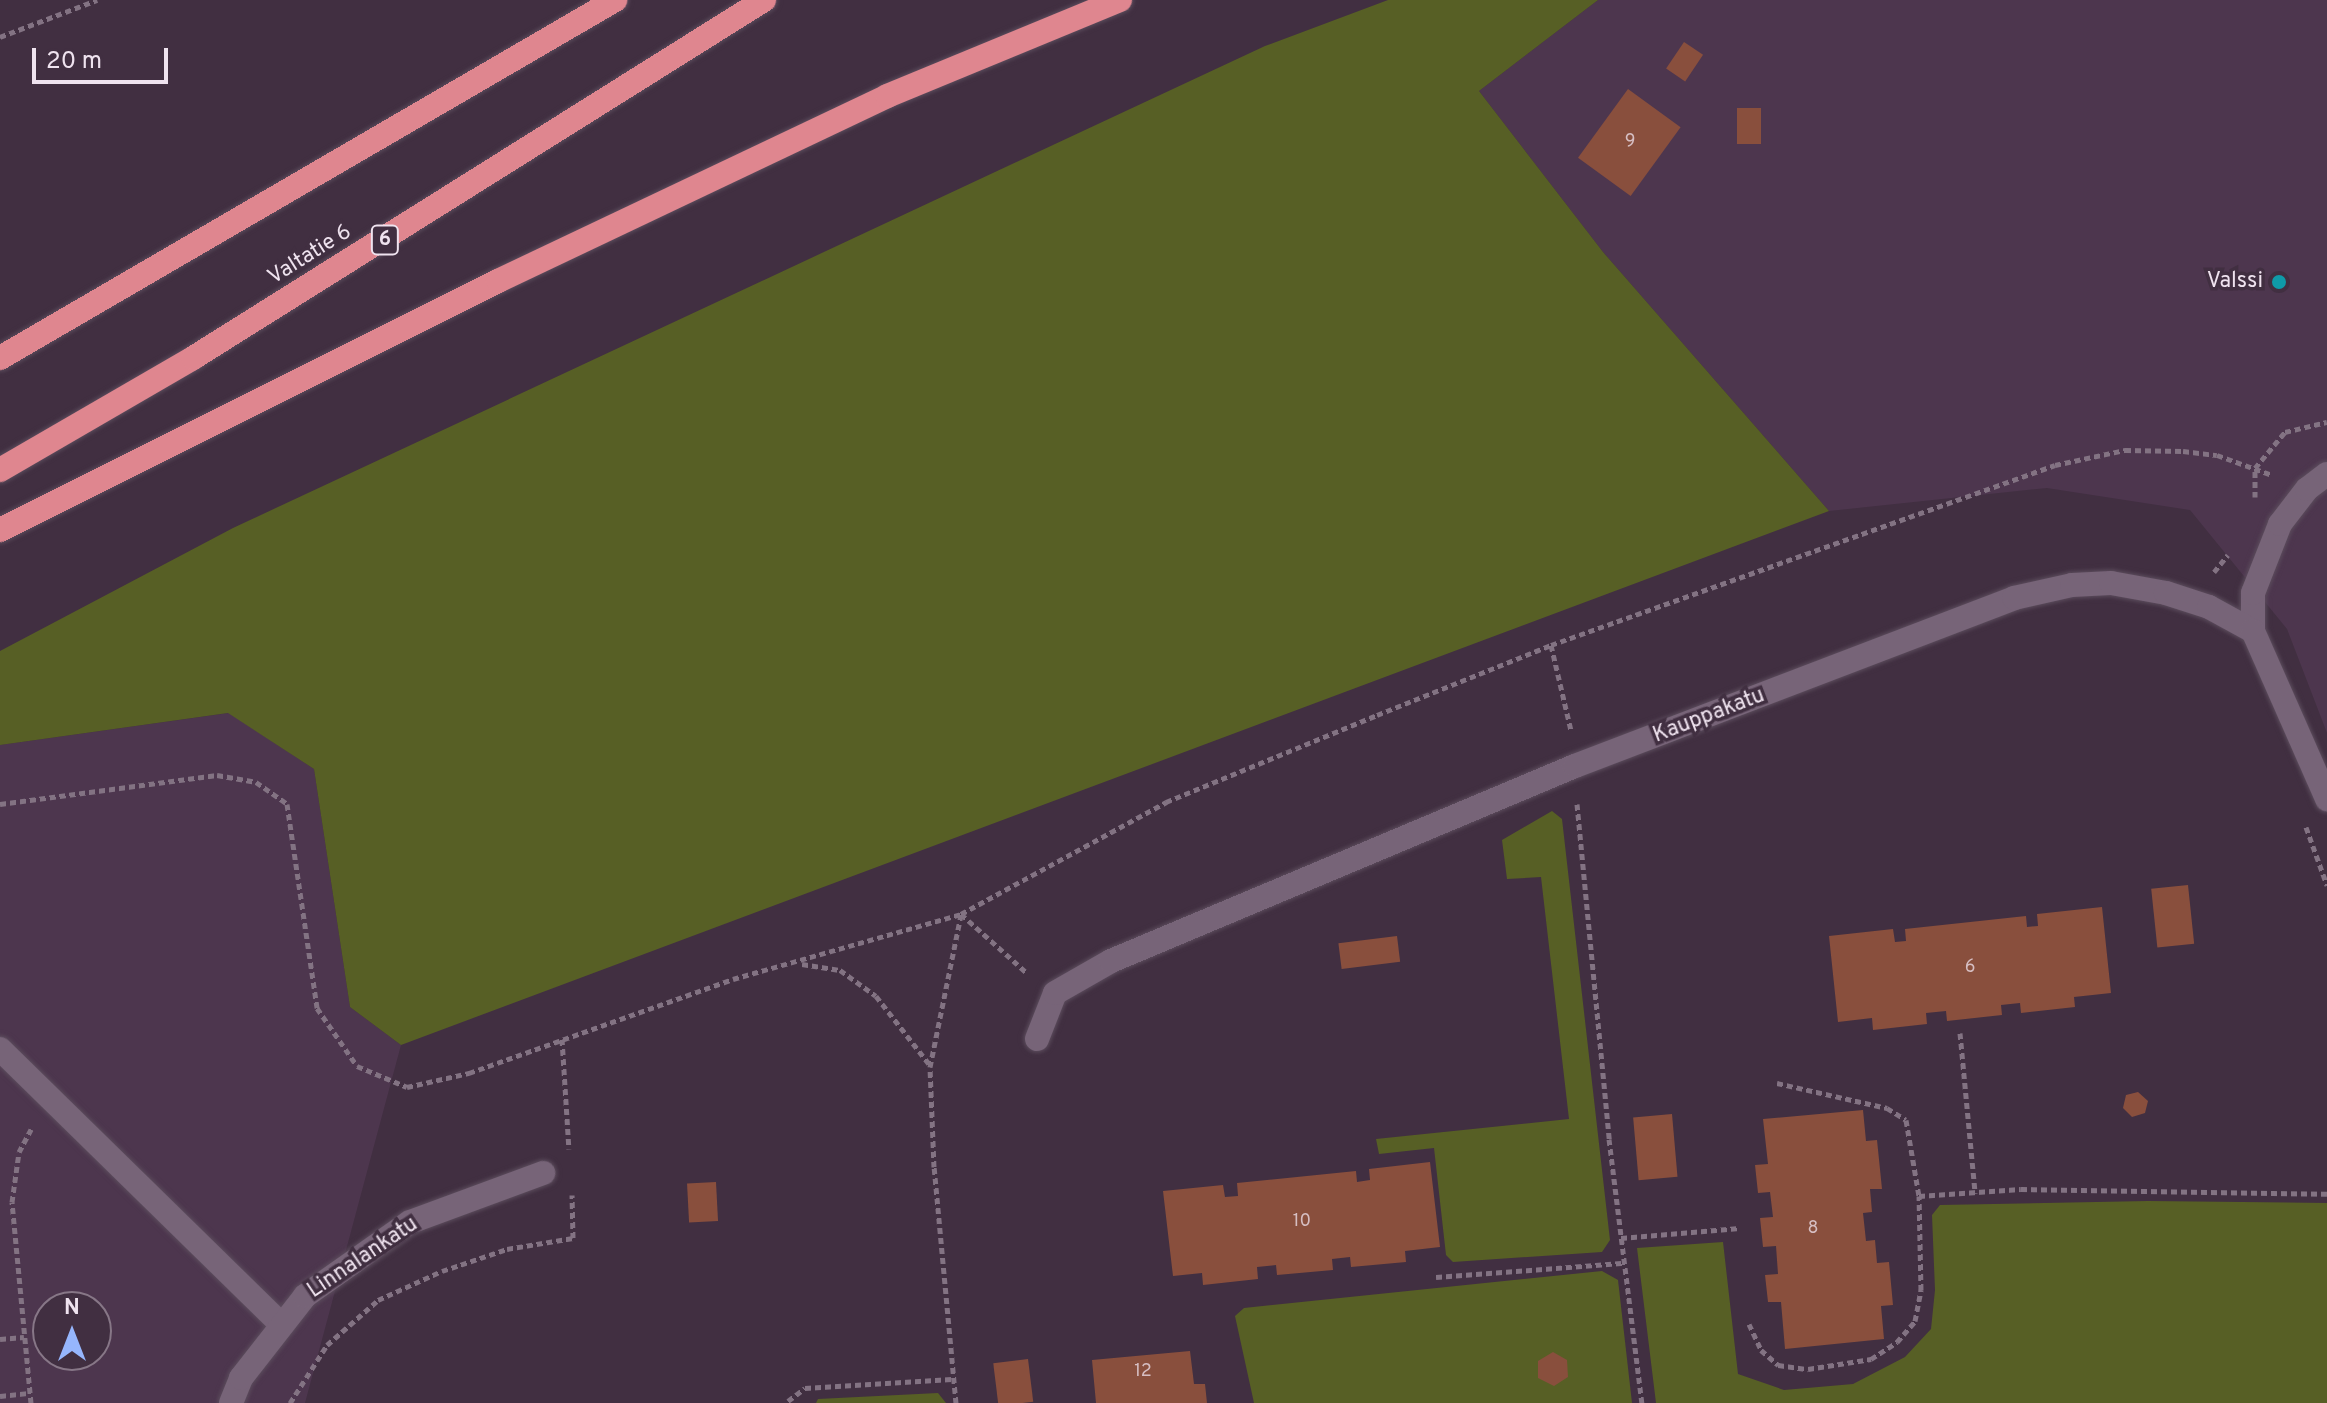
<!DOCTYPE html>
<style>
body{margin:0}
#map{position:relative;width:2327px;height:1403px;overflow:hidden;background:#412f41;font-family:Overpass,sans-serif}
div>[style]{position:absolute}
.built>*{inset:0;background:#4d364e}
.green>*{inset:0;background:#575f25}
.building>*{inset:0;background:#894f3d;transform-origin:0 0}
.path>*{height:5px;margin-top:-2.5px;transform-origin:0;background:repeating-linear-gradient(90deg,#837383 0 6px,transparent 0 10px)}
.roads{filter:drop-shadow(0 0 2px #5b4c5c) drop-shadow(0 0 2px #5b4c5c)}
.minor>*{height:24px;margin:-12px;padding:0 12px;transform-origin:12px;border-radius:12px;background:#776478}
.highway>*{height:24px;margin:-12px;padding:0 12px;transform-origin:12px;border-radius:12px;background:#df868f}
.dots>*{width:22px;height:22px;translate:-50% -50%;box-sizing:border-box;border:4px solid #412f41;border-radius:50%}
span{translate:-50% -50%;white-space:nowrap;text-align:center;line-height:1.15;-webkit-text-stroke:7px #412f41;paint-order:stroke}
.number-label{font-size:18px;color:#d6bec2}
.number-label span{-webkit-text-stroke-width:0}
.shield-label span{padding:2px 6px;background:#412f41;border:2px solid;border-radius:6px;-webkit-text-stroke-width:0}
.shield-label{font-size:20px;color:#efe3ef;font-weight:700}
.street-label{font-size:22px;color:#efe3ef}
.poi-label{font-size:22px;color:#efe3ef}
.right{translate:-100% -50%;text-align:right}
.north{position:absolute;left:32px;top:1291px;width:80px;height:80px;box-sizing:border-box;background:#412f41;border:2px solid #877787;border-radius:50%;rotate:0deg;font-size:22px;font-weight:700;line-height:32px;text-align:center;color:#efe3ef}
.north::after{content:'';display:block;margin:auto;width:28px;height:36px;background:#96b6fd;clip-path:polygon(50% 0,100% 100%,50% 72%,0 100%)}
.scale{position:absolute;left:32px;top:48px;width:136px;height:36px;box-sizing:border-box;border:4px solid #efe3ef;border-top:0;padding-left:10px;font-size:24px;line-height:28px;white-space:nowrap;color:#efe3ef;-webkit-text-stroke:6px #412f41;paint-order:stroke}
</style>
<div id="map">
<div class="built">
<div style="clip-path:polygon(1598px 0,2327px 0,2327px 733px,2287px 629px,2190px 510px,2047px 488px,1829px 511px,1603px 252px,1479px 91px)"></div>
<div style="clip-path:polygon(evenodd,229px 713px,314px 769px,350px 1007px,401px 1045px,305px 1403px,0 1403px,0 745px,229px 713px,48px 1307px,96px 1307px,96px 1355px,48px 1355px,48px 1307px)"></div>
</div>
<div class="green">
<div style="clip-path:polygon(1388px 0,1598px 0,1479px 91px,1603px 252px,1829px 511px,401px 1045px,350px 1007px,314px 769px,228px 713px,0 745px,0 651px,233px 528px,1265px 46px)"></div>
<div style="clip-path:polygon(1552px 811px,1562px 819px,1610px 1240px,1602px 1252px,1453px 1262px,1446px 1255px,1434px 1148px,1379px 1154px,1376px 1139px,1569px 1119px,1541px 877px,1507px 879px,1502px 840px)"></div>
<div style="clip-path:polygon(2148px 1201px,2327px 1203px,2327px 1403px,1656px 1403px,1637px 1248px,1723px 1242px,1738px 1374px,1784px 1390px,1853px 1384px,1905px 1357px,1931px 1329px,1935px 1290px,1932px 1215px,1940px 1205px)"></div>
<div style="clip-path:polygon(1602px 1271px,1618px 1280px,1632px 1403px,1254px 1403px,1235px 1316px,1244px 1308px)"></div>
<div style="clip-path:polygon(938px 1393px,946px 1403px,816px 1403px,818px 1399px)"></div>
</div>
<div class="building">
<div style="left:1684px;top:42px;width:23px;height:32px;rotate:34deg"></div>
<div style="left:1628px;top:89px;width:65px;height:85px;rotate:36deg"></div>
<div style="left:1737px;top:108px;width:24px;height:36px"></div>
<div style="left:2188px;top:885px;width:59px;height:37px;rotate:84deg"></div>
<div style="clip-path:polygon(2102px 907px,2111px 993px,2074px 997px,2075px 1007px,2021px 1013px,2020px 1003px,2001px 1005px,2002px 1015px,1947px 1021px,1946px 1011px,1926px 1013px,1927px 1024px,1873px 1030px,1872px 1018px,1838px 1022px,1829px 936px,1893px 929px,1895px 942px,1906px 941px,1905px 929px,2026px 916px,2027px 927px,2038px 926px,2037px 914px)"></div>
<div style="left:1397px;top:936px;width:26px;height:59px;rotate:83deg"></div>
<div style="clip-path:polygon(2138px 1092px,2148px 1101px,2145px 1113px,2132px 1117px,2123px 1108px,2126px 1095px)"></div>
<div style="clip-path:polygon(1863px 1110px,1866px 1141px,1877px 1140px,1882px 1189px,1870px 1189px,1872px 1212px,1863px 1213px,1866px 1241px,1875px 1240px,1877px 1263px,1889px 1262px,1893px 1305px,1881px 1306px,1884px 1339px,1785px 1349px,1781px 1302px,1768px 1302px,1765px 1275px,1778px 1274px,1776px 1246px,1763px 1247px,1760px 1218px,1773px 1217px,1770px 1192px,1758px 1193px,1755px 1165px,1768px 1164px,1763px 1119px)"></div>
<div style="left:1672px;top:1114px;width:63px;height:39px;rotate:85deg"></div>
<div style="clip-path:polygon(1430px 1162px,1440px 1247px,1405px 1251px,1406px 1262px,1351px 1267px,1350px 1257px,1332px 1259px,1333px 1270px,1277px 1275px,1276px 1265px,1257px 1267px,1258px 1279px,1203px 1285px,1202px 1273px,1173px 1276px,1163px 1191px,1223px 1185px,1225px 1197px,1238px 1196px,1237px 1183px,1356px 1171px,1357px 1182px,1370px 1180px,1369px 1169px)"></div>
<div style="left:716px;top:1182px;width:39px;height:29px;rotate:87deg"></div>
<div style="clip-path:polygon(1190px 1351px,1194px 1384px,1205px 1384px,1207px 1403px,1096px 1403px,1092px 1360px)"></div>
<div style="clip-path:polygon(1553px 1352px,1567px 1360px,1568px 1377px,1554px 1386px,1538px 1378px,1538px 1361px)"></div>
<div style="left:1028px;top:1359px;width:43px;height:35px;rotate:83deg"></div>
</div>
<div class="path">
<div style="left:0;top:37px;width:104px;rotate:-20.9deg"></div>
<div style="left:2255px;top:497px;width:29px;rotate:-90deg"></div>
<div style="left:2255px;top:468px;width:47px;rotate:-50.2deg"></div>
<div style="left:2285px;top:432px;width:43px;rotate:-13.4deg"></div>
<div style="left:2214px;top:572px;width:22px;rotate:-51deg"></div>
<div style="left:1551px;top:645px;width:87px;rotate:76.8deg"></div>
<div style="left:0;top:804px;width:219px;rotate:-7.6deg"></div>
<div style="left:217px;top:775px;width:40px;rotate:10deg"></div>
<div style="left:256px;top:782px;width:38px;rotate:35deg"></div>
<div style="left:287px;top:804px;width:206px;rotate:81.6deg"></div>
<div style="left:317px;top:1008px;width:70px;rotate:55.4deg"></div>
<div style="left:357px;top:1066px;width:54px;rotate:22.8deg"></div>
<div style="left:407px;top:1087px;width:64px;rotate:-12.7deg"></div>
<div style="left:469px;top:1073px;width:280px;rotate:-19.6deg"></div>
<div style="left:733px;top:979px;width:237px;rotate:-15.9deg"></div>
<div style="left:961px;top:914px;width:234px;rotate:-28.6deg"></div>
<div style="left:1166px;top:802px;width:228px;rotate:-22.4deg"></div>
<div style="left:1377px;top:715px;width:188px;rotate:-21.9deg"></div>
<div style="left:1551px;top:645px;width:535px;rotate:-19.65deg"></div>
<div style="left:2055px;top:465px;width:72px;rotate:-12.1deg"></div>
<div style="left:2125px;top:450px;width:58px;rotate:1deg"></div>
<div style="left:2183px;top:451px;width:34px;rotate:7deg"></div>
<div style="left:2217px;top:455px;width:59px;rotate:20deg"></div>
<div style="left:1577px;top:804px;width:337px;rotate:84.5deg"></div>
<div style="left:1609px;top:1139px;width:266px;rotate:82.9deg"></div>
<div style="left:2306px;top:827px;width:62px;rotate:70.1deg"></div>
<div style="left:802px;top:964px;width:38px;rotate:9deg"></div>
<div style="left:840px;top:970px;width:44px;rotate:35.8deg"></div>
<div style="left:876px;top:996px;width:88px;rotate:52deg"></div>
<div style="left:1960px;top:1033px;width:161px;rotate:84.6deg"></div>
<div style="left:562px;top:1039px;width:110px;rotate:86.4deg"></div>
<div style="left:1777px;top:1083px;width:113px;rotate:12.8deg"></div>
<div style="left:1887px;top:1108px;width:22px;rotate:32deg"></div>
<div style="left:1906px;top:1120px;width:77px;rotate:80.3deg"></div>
<div style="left:1621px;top:1238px;width:119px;rotate:-4.8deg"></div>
<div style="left:1436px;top:1277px;width:189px;rotate:-4.3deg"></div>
<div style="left:1749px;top:1324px;width:29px;rotate:65deg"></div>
<div style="left:1761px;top:1350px;width:23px;rotate:41deg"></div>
<div style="left:1778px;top:1365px;width:30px;rotate:8deg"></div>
<div style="left:1808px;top:1369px;width:64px;rotate:-9deg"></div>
<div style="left:1871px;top:1359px;width:31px;rotate:-33deg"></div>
<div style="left:1897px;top:1342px;width:28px;rotate:-49deg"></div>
<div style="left:1915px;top:1321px;width:32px;rotate:-79deg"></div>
<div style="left:1921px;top:1290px;width:94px;rotate:-91.2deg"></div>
<div style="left:1919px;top:1196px;width:102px;rotate:-3.9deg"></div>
<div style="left:2021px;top:1189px;width:306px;rotate:0.9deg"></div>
<div style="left:0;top:1339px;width:24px;rotate:-5deg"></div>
<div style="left:0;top:1396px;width:30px;rotate:-6deg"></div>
<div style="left:788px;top:1401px;width:21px;rotate:-37deg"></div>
<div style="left:805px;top:1388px;width:147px;rotate:-3.5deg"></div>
<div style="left:31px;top:1403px;width:202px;rotate:-95.4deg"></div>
<div style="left:12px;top:1202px;width:50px;rotate:-82deg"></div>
<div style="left:19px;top:1152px;width:26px;rotate:-62deg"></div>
<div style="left:290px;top:1403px;width:69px;rotate:-57.5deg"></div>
<div style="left:327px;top:1345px;width:68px;rotate:-41.4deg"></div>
<div style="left:378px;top:1300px;width:70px;rotate:-24.4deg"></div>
<div style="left:442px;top:1271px;width:69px;rotate:-18.7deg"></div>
<div style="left:507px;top:1249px;width:67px;rotate:-9.5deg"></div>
<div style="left:573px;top:1238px;width:43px;rotate:-91.3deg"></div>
<div style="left:956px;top:1403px;width:237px;rotate:-95.3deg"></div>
<div style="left:934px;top:1167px;width:100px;rotate:-92.3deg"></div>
<div style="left:930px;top:1067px;width:156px;rotate:-78.5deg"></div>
<div style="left:961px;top:914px;width:89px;rotate:41.8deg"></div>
</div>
<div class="roads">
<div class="minor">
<div style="left:2253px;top:631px;width:38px;rotate:-90deg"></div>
<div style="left:2253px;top:593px;width:74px;rotate:-68.6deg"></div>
<div style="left:2280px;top:524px;width:44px;rotate:-52.4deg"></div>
<div style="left:2307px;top:489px;width:25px;rotate:-37deg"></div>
<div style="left:1037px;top:1039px;width:49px;rotate:-68.6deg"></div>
<div style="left:1055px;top:993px;width:64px;rotate:-29.7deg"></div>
<div style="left:1111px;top:961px;width:503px;rotate:-22.8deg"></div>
<div style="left:1575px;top:766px;width:470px;rotate:-20.9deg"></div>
<div style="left:2014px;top:598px;width:59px;rotate:-12.6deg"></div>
<div style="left:2072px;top:585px;width:39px;rotate:-3deg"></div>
<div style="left:2111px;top:583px;width:56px;rotate:10.3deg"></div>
<div style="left:2166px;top:593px;width:45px;rotate:18deg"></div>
<div style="left:2209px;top:607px;width:50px;rotate:28.6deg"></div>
<div style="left:2253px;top:631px;width:184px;rotate:66.2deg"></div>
<div style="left:0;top:1049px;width:393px;rotate:44.4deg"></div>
<div style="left:231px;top:1403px;width:27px;rotate:-68deg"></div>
<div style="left:241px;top:1378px;width:104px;rotate:-52deg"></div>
<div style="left:305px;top:1296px;width:128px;rotate:-35.2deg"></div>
<div style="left:410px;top:1222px;width:142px;rotate:-20.2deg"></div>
</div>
<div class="highway">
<div style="left:0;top:358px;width:712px;rotate:-30.2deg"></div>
<div style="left:0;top:470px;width:223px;rotate:-30.1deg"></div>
<div style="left:193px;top:358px;width:674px;rotate:-32.09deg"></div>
<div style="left:0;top:530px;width:557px;rotate:-26.57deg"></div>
<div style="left:498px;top:281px;width:431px;rotate:-25.4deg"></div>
<div style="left:887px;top:96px;width:252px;rotate:-22.4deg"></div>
</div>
</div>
<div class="dots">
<div style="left:2279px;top:282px;background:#0f9aa8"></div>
</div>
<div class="number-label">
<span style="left:1630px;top:142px">9</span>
<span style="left:1970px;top:968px">6</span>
<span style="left:1302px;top:1222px">10</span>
<span style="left:1813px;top:1229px">8</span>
<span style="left:1143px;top:1372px">12</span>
</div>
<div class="shield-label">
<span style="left:385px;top:240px">6</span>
</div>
<div class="street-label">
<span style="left:310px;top:255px;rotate:-32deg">Valtatie 6</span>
<span style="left:1709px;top:716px;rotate:-21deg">Kauppakatu</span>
<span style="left:363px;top:1258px;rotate:-34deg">Linnalankatu</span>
</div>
<div class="poi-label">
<span class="right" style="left:2263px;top:282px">Valssi</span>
</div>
<div class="north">N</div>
<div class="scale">20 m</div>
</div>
